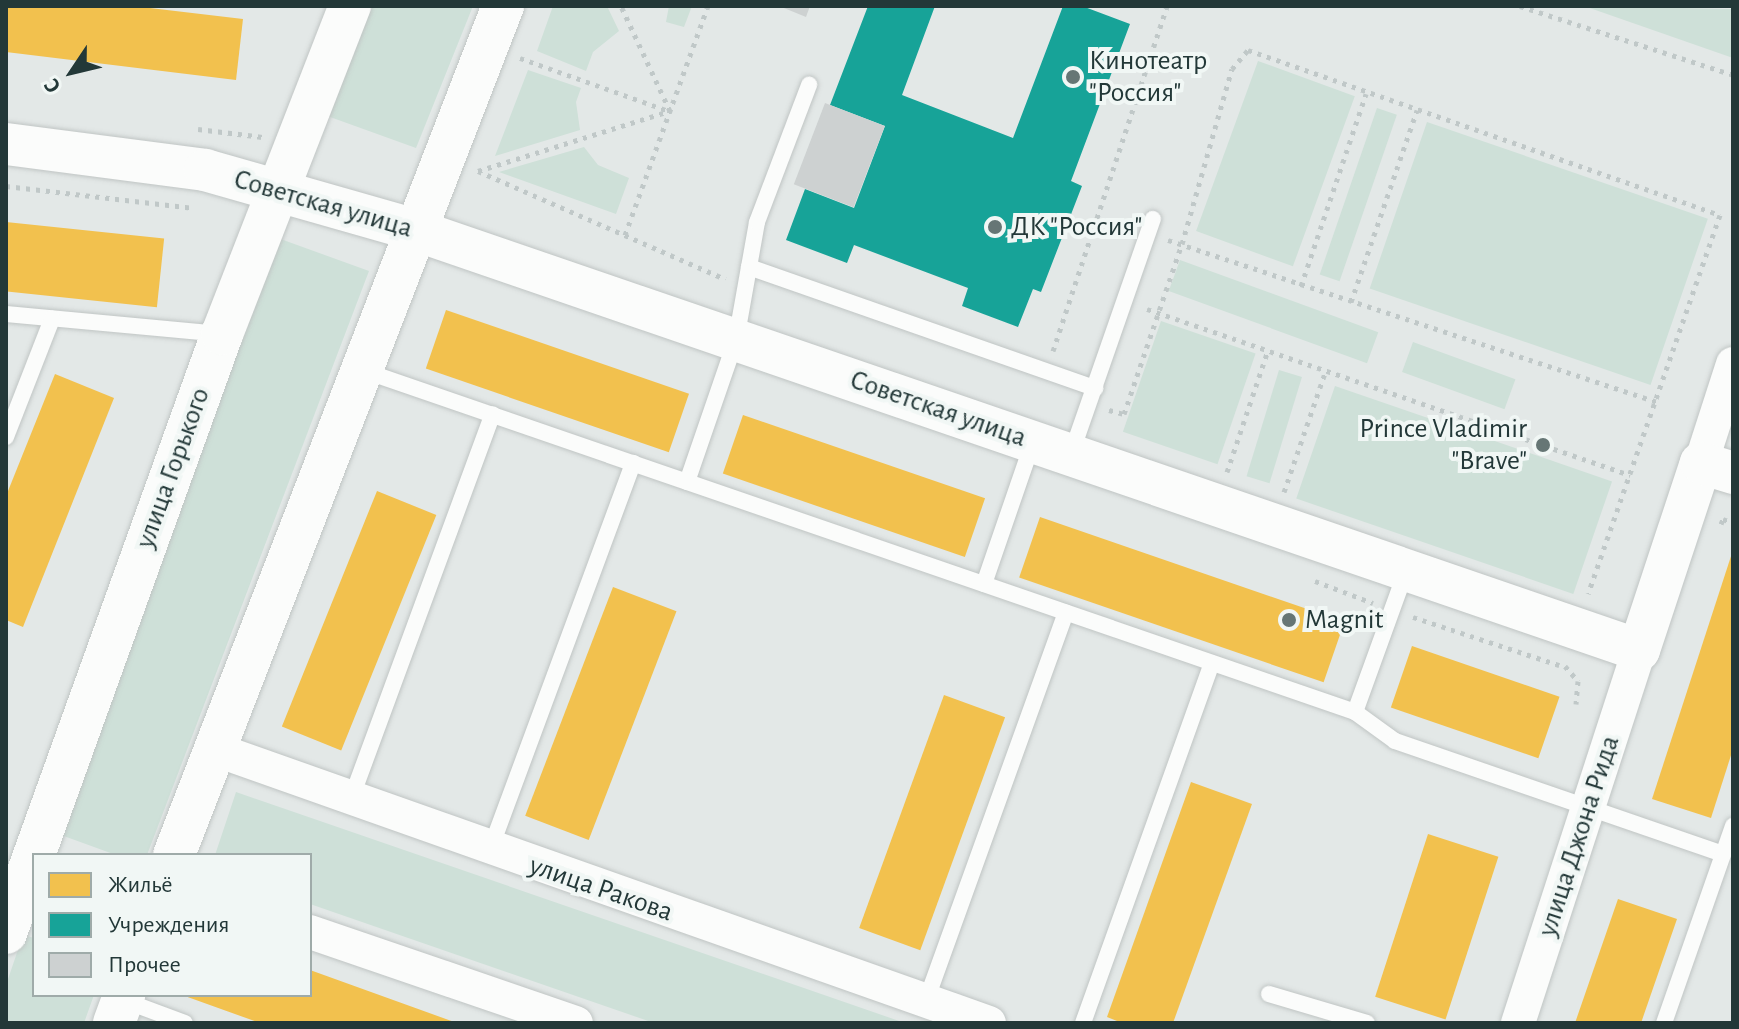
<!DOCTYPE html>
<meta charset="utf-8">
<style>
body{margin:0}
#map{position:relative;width:1739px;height:1029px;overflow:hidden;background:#e3e8e7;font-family:"Alegreya Sans",sans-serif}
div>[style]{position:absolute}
.green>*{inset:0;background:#cee0d8;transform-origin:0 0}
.homes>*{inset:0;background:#f2c14e;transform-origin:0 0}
.public>*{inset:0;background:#17a398}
.building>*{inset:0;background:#cdd1d1;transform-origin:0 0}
.path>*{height:5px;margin-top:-2.5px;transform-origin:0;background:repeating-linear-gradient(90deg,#c0c8c8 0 4px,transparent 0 10px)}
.roads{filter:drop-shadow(0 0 2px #c0c5c4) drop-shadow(0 0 2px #c0c5c4)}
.service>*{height:16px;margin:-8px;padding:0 8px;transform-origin:8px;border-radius:8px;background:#fbfcfb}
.minor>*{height:34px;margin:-17px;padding:0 17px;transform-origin:17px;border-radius:17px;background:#fbfcfb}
.tertiary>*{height:42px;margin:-21px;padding:0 21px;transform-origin:21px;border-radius:21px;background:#fbfcfb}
.dots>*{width:22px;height:22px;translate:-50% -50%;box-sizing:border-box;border:4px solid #f1f7f5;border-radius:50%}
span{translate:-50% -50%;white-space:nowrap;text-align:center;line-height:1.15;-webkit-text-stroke:8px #f1f7f5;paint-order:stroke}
.poi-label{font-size:28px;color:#233838}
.left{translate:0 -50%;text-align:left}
.right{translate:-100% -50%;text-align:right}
.street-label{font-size:28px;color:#233838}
.frame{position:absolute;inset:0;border:8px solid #233838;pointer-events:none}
.legend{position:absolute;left:32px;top:853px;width:280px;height:144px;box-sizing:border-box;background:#f1f7f5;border:2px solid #9faba9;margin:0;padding:10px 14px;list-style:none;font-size:24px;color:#233838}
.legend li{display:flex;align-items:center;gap:16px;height:40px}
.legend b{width:40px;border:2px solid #9faba9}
.north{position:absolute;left:32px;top:32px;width:80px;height:80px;-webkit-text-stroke:6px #f1f7f5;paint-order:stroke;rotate:235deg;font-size:22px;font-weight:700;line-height:32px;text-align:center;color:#233838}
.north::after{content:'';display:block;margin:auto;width:28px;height:36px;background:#233838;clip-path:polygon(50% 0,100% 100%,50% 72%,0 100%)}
</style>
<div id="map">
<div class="green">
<div style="clip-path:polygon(362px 6px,473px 6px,416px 148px,319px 113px)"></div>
<div style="clip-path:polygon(553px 6px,607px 6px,619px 31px,593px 52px,586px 71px,537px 51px)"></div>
<div style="clip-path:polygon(669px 6px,692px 6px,684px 27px,666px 22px)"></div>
<div style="clip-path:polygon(1584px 6px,1733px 9px,1733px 58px)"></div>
<div style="left:1258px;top:61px;width:103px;height:181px;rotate:20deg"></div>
<div style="clip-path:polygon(528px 70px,581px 88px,576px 102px,580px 130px,495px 156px)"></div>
<div style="left:1377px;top:108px;width:21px;height:176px;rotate:19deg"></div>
<div style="left:1427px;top:122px;width:297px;height:176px;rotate:19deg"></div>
<div style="clip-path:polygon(584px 147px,598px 165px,629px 178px,616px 214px,499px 172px)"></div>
<div style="clip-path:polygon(275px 237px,369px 271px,147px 855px,116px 855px,61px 835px)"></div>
<div style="left:1180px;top:260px;width:211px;height:33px;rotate:20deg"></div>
<div style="left:1161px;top:321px;width:100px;height:117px;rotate:19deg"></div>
<div style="left:1413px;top:342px;width:109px;height:32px;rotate:20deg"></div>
<div style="left:1279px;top:370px;width:24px;height:111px;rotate:17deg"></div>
<div style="left:1335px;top:386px;width:293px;height:119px;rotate:19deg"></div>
<div style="clip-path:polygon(236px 792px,905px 1023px,654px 1023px,310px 904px,310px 855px,215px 855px)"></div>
<div style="clip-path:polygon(23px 935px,34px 938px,34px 995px,94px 995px,84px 1023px,6px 1023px,6px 985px)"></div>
</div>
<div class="homes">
<div style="clip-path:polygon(6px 6px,133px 6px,243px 19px,236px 80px,6px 52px)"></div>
<div style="left:6px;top:222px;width:159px;height:69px;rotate:6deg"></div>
<div style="left:446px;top:310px;width:257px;height:62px;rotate:19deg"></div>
<div style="clip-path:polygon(55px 374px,114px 398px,23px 627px,6px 620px,6px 496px)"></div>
<div style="left:743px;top:415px;width:256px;height:62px;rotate:19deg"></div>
<div style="left:377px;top:491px;width:64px;height:254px;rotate:22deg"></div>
<div style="left:1040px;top:517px;width:322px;height:64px;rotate:19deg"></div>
<div style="clip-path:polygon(1733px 550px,1733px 749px,1711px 818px,1652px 799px)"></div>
<div style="left:613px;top:587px;width:68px;height:245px;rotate:21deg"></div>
<div style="left:1412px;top:646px;width:156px;height:65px;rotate:19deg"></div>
<div style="left:944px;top:695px;width:65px;height:248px;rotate:20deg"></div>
<div style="clip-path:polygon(1191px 782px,1252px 804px,1173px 1023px,1122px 1023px,1107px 1017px)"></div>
<div style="left:1428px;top:834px;width:74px;height:171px;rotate:18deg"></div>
<div style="clip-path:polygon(1618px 899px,1677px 919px,1641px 1023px,1575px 1023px)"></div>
<div style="clip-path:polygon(310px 970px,457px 1023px,260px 1023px,182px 995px,310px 995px)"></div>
</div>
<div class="public">
<div style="clip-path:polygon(868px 6px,935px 6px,902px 95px,1013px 138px,1063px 6px,1082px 6px,1130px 24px,1071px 181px,1082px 186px,1041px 292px,1033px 289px,1018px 327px,962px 306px,968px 288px,854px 245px,847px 263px,786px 240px,805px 189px,854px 208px,885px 126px,830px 105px)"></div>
</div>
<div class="building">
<div style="clip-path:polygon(779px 6px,810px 6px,806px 17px)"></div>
<div style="left:825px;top:103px;width:64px;height:87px;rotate:21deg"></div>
</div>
<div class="path">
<div style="left:1520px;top:6px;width:224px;rotate:17.9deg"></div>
<div style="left:520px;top:58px;width:158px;rotate:19.6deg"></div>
<div style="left:198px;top:129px;width:65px;rotate:7deg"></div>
<div style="left:478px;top:171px;width:270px;rotate:23.6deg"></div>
<div style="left:478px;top:171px;width:201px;rotate:-17.4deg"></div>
<div style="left:670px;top:111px;width:116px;rotate:-115deg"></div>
<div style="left:6px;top:186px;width:187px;rotate:6.7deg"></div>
<div style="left:625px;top:235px;width:244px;rotate:-70.1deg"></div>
<div style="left:1168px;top:240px;width:515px;rotate:18.33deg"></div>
<div style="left:1301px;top:286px;width:203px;rotate:-71.3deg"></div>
<div style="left:1351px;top:302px;width:203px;rotate:-71deg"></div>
<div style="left:1147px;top:309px;width:511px;rotate:18.97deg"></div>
<div style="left:1053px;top:351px;width:363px;rotate:-71.7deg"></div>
<div style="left:1109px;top:410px;width:16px;rotate:15deg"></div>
<div style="left:1124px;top:414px;width:180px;rotate:-71.2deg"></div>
<div style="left:1182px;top:244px;width:182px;rotate:-74.1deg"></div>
<div style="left:1232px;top:69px;width:25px;rotate:-50deg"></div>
<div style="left:1248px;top:50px;width:500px;rotate:19.27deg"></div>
<div style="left:1720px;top:215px;width:401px;rotate:109.2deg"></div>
<div style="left:1227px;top:472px;width:129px;rotate:-71.4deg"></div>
<div style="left:1284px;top:492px;width:129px;rotate:-71deg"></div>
<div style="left:1721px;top:524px;width:5px;rotate:-68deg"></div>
<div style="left:1723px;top:519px;width:11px;rotate:22deg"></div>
<div style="left:1315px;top:581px;width:62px;rotate:20.8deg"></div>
<div style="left:1413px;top:617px;width:154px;rotate:18.2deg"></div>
<div style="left:1565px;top:666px;width:20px;rotate:49deg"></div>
<div style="left:1578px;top:681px;width:23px;rotate:95deg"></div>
</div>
<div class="roads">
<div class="service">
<div style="left:749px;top:267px;width:367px;rotate:19.3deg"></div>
<div style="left:6px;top:314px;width:215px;rotate:5.3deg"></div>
<div style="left:362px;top:370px;width:1050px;rotate:19deg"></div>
<div style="left:1355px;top:712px;width:49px;rotate:35.9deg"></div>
<div style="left:1395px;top:741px;width:347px;rotate:19deg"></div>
<div style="left:6px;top:437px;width:127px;rotate:-68.7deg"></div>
<div style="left:1071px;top:454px;width:249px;rotate:-70.8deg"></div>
<div style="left:687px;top:482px;width:150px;rotate:-71deg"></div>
<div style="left:736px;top:340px;width:120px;rotate:-79.9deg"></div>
<div style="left:757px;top:222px;width:147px;rotate:-69.2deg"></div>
<div style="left:984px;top:584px;width:150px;rotate:-71deg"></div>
<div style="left:1355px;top:712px;width:150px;rotate:-70.1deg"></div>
<div style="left:351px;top:799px;width:410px;rotate:-69.8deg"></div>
<div style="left:490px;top:850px;width:413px;rotate:-69.7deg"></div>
<div style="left:1269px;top:994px;width:102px;rotate:16.5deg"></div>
<div style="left:123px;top:1000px;width:66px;rotate:20.4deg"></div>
<div style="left:926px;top:1001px;width:413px;rotate:-70.2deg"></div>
<div style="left:1083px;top:1023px;width:382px;rotate:-70.3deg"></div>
<div style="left:1664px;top:1023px;width:209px;rotate:-70.7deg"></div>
</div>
<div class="minor">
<div style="left:1701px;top:463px;width:104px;rotate:-72.1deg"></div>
<div style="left:214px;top:749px;width:822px;rotate:19.47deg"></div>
<div style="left:310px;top:932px;width:281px;rotate:18.9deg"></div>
<div style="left:1518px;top:1023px;width:392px;rotate:-72deg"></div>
</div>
<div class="tertiary">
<div style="left:6px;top:144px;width:201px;rotate:7.4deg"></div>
<div style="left:205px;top:170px;width:218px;rotate:15.9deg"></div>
<div style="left:415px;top:230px;width:1294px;rotate:18.94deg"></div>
<div style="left:1639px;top:650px;width:197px;rotate:-71.7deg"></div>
<div style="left:1701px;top:463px;width:34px;rotate:17deg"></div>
<div style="left:174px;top:855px;width:911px;rotate:-68.82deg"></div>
<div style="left:6px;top:933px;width:637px;rotate:-70.17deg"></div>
<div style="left:222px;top:334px;width:352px;rotate:-68.7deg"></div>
<div style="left:114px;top:1023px;width:30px;rotate:-70deg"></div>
</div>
</div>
<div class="dots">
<div style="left:1073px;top:77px;background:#667675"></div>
<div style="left:995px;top:227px;background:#667675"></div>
<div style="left:1543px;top:445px;background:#667675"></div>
<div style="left:1289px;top:620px;background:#667675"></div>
</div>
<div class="poi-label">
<span class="left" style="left:1089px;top:77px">Кинотеатр<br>"Россия"</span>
<span class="left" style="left:1011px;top:227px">ДК "Россия"</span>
<span class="right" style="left:1527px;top:445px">Prince Vladimir<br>"Brave"</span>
<span class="left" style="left:1305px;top:620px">Magnit</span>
</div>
<div class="street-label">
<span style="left:323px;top:204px;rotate:16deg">Советская улица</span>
<span style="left:938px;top:409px;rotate:19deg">Советская улица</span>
<span style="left:173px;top:468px;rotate:-70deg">улица Горького</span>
<span style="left:1579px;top:836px;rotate:-72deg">улица Джона Рида</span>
<span style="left:601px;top:889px;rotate:19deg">улица Ракова</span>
</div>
<div class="frame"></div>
<ul class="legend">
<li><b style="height:22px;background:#f2c14e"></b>Жильё</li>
<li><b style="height:22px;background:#17a398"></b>Учреждения</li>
<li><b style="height:22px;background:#cdd1d1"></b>Прочее</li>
</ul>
<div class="north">С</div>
</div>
